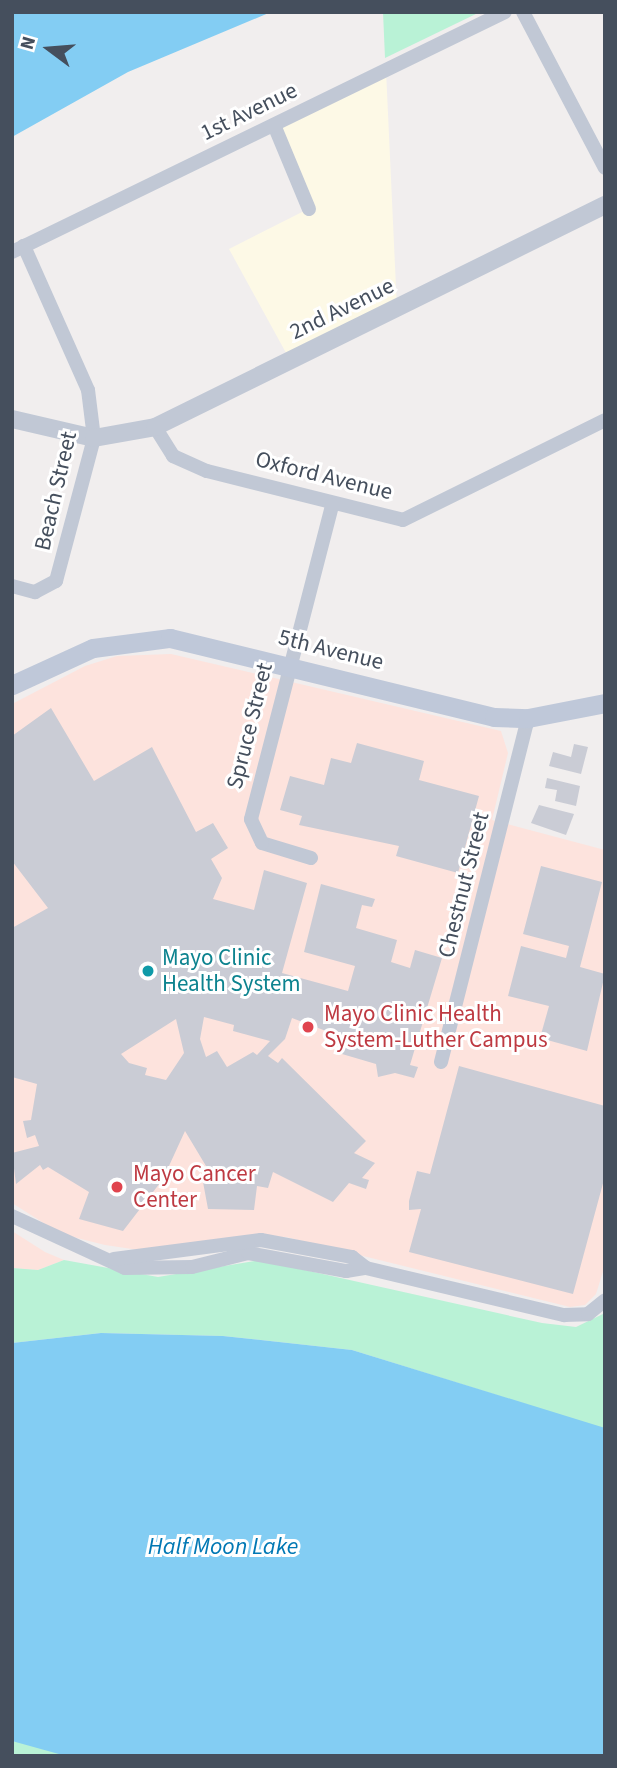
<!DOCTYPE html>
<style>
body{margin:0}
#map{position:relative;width:617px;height:1768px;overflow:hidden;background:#f1eeee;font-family:"Source Sans 3",sans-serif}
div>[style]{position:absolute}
.commercial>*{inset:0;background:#fdf9e6}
.medical>*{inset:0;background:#fde3dd}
.green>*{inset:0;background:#b9f2d6}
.water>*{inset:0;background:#83cdf3}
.building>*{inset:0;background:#caccd5}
.minor>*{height:14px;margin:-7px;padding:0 7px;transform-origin:7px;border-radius:7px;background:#c1c8d5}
.tertiary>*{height:18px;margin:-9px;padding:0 9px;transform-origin:9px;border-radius:9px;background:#c1c8d5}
.secondary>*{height:19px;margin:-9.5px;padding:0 9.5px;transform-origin:9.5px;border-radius:9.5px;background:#bfc8d9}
.dots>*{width:19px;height:19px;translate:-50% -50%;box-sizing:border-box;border:4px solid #fff;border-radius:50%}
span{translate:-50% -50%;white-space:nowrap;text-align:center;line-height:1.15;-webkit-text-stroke:6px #fff;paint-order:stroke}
.street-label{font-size:23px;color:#454f5d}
.culture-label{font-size:23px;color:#0d838f}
.left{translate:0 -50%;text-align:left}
.health-label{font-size:23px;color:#be3a42}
.water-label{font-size:24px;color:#0178b4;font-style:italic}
.frame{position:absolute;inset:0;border:14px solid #454f5d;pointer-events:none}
.north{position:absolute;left:14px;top:14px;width:70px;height:70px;-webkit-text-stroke:5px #fff;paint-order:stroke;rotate:286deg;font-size:19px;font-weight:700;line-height:28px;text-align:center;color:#454f5d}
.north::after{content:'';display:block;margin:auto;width:24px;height:32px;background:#454f5d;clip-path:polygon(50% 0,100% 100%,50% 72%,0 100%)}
</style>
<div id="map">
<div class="commercial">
<div style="clip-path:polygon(386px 70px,397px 309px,291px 362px,229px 249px,308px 209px,274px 125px)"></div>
</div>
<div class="medical">
<div style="clip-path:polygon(171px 654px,501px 731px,508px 753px,492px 820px,605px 850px,605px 1265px,596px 1294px,585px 1305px,570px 1307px,286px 1237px,246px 1236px,139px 1250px,105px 1245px,61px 1234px,12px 1203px,12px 704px,85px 666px,117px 656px)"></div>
<div style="clip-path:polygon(12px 1231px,45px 1252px,64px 1260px,38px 1270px,12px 1268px)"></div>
</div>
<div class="green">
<div style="clip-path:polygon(383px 12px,480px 12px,385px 58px)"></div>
<div style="clip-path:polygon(64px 1260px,158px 1277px,260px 1260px,542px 1323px,576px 1327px,605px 1313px,605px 1429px,352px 1350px,223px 1336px,101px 1333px,12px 1343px,12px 1268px,38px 1270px)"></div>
<div style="clip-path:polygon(12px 1741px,35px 1745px,66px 1756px,12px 1756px)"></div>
</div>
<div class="water">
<div style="clip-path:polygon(12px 12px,271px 12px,128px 72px,12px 137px)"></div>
<div style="clip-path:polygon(101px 1333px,223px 1336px,352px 1350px,605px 1428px,605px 1756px,66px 1756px,12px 1741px,12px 1343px)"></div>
</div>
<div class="building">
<div style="clip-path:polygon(evenodd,51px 708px,94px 781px,152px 747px,196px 832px,213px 823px,228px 848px,211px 859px,222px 878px,213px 899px,254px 910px,264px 870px,307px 883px,282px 973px,348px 991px,355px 966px,304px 952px,321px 884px,375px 899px,372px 907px,362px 905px,356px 928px,397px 940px,391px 962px,410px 968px,415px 950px,442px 958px,410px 1065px,418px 1067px,414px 1078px,395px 1073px,378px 1077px,376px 1064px,342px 1054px,347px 1039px,292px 1018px,285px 1039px,268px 1056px,278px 1063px,282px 1058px,366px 1141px,354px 1153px,375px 1163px,362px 1178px,369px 1180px,366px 1189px,349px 1183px,333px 1202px,273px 1172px,268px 1188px,257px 1186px,254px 1210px,208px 1209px,203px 1182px,209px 1171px,185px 1131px,163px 1179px,123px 1231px,79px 1219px,89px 1192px,48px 1167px,43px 1170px,40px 1165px,16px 1184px,12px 1153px,39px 1146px,35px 1135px,27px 1138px,23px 1121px,31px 1120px,37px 1084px,12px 1077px,12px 928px,48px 908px,12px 861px,12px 736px,51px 708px,204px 1017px,234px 1025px,233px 1031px,270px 1041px,257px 1055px,253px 1052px,227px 1067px,217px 1051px,206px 1057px,200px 1039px,204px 1017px,51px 708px,176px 1019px,184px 1053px,166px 1080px,145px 1075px,147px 1068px,129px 1063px,121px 1054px,176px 1019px)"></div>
<div style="clip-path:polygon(357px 743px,424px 761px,419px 780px,479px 796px,458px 873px,396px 856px,399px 846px,299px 825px,302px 816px,280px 810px,290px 776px,324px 785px,331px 758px,351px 763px)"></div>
<div style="clip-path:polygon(574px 744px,588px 747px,581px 774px,549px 766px,553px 752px,571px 757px)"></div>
<div style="clip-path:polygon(547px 778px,580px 786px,576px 806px,555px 801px,557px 790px,545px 788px)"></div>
<div style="clip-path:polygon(539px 805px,574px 814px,566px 835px,531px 823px)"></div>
<div style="clip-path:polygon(541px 866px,602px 882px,580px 967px,605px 974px,587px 1051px,540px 1038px,549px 1006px,508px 996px,521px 946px,566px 958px,569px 946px,523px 934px)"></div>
<div style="clip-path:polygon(459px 1066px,605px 1106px,605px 1176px,573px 1294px,409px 1252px,421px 1209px,409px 1210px,409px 1201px,417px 1171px,430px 1174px)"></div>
</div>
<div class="minor">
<div style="left:523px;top:12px;width:176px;rotate:62.3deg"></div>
<div style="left:274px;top:125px;width:91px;rotate:67.4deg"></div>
<div style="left:12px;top:252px;width:548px;rotate:-25.96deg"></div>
<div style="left:155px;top:427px;width:34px;rotate:58deg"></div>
<div style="left:173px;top:456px;width:37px;rotate:24deg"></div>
<div style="left:207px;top:471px;width:202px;rotate:14deg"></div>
<div style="left:403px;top:520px;width:225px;rotate:-26.3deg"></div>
<div style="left:12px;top:586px;width:24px;rotate:15deg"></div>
<div style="left:35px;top:592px;width:24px;rotate:-28deg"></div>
<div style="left:56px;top:581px;width:148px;rotate:-75.1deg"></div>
<div style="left:94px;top:438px;width:48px;rotate:-97.1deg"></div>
<div style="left:88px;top:390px;width:158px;rotate:-114deg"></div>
<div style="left:311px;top:858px;width:51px;rotate:-163deg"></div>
<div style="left:262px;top:843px;width:26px;rotate:-115deg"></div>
<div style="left:251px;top:819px;width:324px;rotate:-75.5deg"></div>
<div style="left:441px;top:1062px;width:355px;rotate:-75.8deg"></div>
<div style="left:12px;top:1216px;width:124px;rotate:24.7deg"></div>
<div style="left:125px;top:1268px;width:67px;rotate:-0.9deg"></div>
<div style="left:192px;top:1267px;width:58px;rotate:-14deg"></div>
<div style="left:248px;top:1253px;width:100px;rotate:10.4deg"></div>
<div style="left:346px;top:1271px;width:20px;rotate:-9deg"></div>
<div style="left:366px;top:1268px;width:204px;rotate:13.4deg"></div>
<div style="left:564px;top:1315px;width:24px;rotate:-2deg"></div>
<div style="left:588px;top:1314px;width:22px;rotate:-39deg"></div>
<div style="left:114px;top:1259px;width:148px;rotate:-7.4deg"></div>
<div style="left:261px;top:1240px;width:93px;rotate:10.6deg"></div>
<div style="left:352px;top:1257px;width:18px;rotate:38deg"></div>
</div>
<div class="tertiary">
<div style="left:12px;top:419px;width:84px;rotate:13deg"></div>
<div style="left:94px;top:438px;width:62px;rotate:-10.2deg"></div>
<div style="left:155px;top:427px;width:502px;rotate:-26.26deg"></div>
</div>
<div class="secondary">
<div style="left:12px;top:685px;width:89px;rotate:-24.6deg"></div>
<div style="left:93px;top:648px;width:78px;rotate:-7.4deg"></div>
<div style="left:170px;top:638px;width:333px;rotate:13.7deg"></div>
<div style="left:494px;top:717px;width:34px;rotate:2deg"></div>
<div style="left:528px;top:718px;width:78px;rotate:-11deg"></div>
</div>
<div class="dots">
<div style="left:148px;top:971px;background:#0f9aa8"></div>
<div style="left:308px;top:1027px;background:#e0444e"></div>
<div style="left:117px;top:1187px;background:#e0444e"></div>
</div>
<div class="street-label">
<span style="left:249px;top:112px;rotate:-26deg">1st Avenue</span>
<span style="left:342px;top:309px;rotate:-26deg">2nd Avenue</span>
<span style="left:324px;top:476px;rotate:14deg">Oxford Avenue</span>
<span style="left:56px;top:491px;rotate:-77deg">Beach Street</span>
<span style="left:331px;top:650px;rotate:14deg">5th Avenue</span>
<span style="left:250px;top:726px;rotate:-76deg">Spruce Street</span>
<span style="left:464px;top:885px;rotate:-76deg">Chestnut Street</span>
</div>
<div class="culture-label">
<span class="left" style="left:162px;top:971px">Mayo Clinic<br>Health System</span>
</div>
<div class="health-label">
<span class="left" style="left:324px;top:1027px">Mayo Clinic Health<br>System-Luther Campus</span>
<span class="left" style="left:133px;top:1187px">Mayo Cancer<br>Center</span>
</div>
<div class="water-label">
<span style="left:223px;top:1547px">Half Moon Lake</span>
</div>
<div class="frame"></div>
<div class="north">N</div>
</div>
